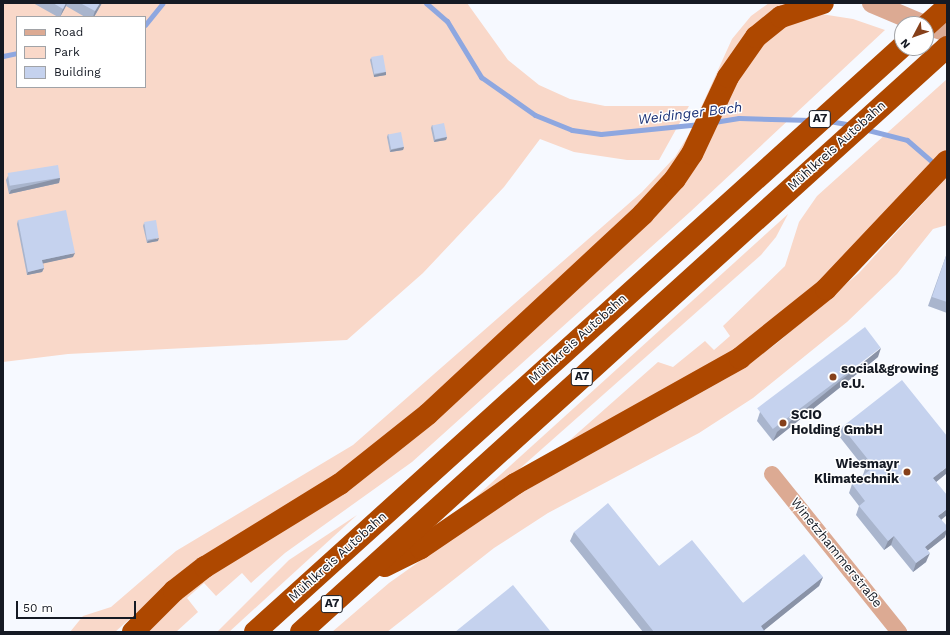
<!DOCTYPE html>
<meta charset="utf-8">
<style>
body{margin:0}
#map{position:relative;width:950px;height:635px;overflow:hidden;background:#f6f9ff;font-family:"Work Sans",sans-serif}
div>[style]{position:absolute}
.green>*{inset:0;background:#f9d8c9}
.stream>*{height:5px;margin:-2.5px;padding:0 2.5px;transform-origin:2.5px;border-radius:2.5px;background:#8ea7e0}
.minor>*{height:16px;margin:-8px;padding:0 8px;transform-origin:8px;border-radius:8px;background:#dcaa93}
.tertiary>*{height:20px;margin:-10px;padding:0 10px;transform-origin:10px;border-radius:10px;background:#dcaa93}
.motorway>*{height:22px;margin:-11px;padding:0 11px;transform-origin:11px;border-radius:11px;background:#ae4800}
.motorway-bridge>*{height:22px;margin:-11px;padding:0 11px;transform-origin:11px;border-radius:11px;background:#ae4800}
.wall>*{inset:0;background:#a9b5cd}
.shaded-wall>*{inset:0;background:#8a93a7}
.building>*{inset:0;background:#c5d2ee;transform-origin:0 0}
.dots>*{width:11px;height:11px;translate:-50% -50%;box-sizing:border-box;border:2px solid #fff;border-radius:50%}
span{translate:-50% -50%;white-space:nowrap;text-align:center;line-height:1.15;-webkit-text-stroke:3px #fff;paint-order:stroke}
.shield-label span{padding:1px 3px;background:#fff;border:1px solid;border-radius:3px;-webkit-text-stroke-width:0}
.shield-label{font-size:12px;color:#151a24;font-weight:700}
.street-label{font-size:13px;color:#151a24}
.poi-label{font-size:13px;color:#151a24;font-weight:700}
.left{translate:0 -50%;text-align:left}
.right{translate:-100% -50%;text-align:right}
.water-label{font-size:14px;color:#1d3377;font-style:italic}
.frame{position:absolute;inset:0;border:4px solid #151a24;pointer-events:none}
.legend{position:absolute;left:16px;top:16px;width:130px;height:72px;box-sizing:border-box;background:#fff;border:1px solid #a1a3a7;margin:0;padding:5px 7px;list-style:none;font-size:12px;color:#151a24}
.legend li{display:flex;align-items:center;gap:8px;height:20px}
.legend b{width:20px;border:1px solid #a1a3a7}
.north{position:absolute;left:894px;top:16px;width:40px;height:40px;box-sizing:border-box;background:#fff;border:1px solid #a1a3a7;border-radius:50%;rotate:229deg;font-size:11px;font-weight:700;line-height:16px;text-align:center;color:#151a24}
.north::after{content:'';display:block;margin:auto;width:14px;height:18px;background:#86401a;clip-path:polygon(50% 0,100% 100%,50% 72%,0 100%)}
.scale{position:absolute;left:16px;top:601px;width:120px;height:18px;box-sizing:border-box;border:2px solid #151a24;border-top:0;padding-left:5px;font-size:12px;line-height:14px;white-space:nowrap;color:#151a24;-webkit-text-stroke:3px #fff;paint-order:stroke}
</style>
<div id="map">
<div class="green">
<div style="clip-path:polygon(evenodd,3px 3px,467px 3px,508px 60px,539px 85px,570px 99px,605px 106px,689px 106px,659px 160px,627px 160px,574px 152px,540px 139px,504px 187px,423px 273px,347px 340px,68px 354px,3px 362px,3px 3px,17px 17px,145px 17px,145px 87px,17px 87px,17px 17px)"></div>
<div style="clip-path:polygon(769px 3px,795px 3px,696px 131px,661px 185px,431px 399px,363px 458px,178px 576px,115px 632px,70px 632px,83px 616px,111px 607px,176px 551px,353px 445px,642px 192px,675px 157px,689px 134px,732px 39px,751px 16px)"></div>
<div style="clip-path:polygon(821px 14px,853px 19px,885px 30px,690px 212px,412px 462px,285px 553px,251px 583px,242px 573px,216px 596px,204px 583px,187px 598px,198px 612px,176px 632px,143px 632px,195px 583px,273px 533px,663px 206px,745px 61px,781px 26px)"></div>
<div style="clip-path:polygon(947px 79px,947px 151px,871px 238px,726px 359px,554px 454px,658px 362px,673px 367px,705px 341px,714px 350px,730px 336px,723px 326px,785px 266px,799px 222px,817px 196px)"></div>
<div style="clip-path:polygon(947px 177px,947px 225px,933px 229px,897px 274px,847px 322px,753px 398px,699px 433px,548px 513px,494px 548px,387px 632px,332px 632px,389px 583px,496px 507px,731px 376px,776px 344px,859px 273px)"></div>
<div style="clip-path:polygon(788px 214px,776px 237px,761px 255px,508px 479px,468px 504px)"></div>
<div style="clip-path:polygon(357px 515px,229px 632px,217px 632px,289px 560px)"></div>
</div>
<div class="stream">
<div style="left:426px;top:3px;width:28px;rotate:41deg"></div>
<div style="left:447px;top:21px;width:66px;rotate:58.7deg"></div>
<div style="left:481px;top:77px;width:66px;rotate:35.1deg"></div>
<div style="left:535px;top:115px;width:40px;rotate:22deg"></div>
<div style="left:572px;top:130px;width:29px;rotate:8deg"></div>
<div style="left:601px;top:134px;width:100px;rotate:-5.8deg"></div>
<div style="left:145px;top:25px;width:28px;rotate:-51deg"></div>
<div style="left:3px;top:56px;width:14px;rotate:-12deg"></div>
<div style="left:829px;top:121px;width:22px;rotate:10deg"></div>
<div style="left:714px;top:122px;width:25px;rotate:-9deg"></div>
<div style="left:739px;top:118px;width:72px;rotate:1.6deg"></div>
<div style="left:864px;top:129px;width:44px;rotate:14.3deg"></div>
<div style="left:907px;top:140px;width:38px;rotate:41deg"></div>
</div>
<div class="minor">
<div style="left:772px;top:474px;width:203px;rotate:51.2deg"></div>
</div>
<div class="tertiary">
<div style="left:872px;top:3px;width:54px;rotate:22.8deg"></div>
<div style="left:926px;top:25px;width:22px;rotate:18deg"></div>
</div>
<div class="motorway">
<div style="left:385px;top:566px;width:40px;rotate:-26.6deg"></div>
<div style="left:421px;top:548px;width:114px;rotate:-34.2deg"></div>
<div style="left:515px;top:484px;width:258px;rotate:-29.2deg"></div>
<div style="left:740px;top:358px;width:110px;rotate:-38.7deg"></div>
<div style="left:826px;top:289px;width:176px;rotate:-46.6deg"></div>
<div style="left:133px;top:632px;width:58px;rotate:-45deg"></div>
<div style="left:174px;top:591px;width:39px;rotate:-38deg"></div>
<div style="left:205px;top:567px;width:158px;rotate:-31.6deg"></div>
<div style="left:340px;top:484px;width:112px;rotate:-38.5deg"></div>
<div style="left:428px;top:414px;width:294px;rotate:-42.9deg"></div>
<div style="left:643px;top:214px;width:47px;rotate:-47.6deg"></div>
<div style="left:675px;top:179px;width:30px;rotate:-56deg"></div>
<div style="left:692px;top:154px;width:85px;rotate:-64.9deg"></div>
<div style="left:728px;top:77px;width:49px;rotate:-55deg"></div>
<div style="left:756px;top:37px;width:32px;rotate:-39deg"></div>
<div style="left:781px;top:17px;width:44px;rotate:-18.4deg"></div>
<div style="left:255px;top:632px;width:872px;rotate:-42.12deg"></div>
<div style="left:301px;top:632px;width:872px;rotate:-42.16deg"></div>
</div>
<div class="motorway-bridge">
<div style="left:926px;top:26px;width:28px;rotate:-42deg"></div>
</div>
<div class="wall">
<div style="clip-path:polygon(33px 3px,102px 3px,94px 17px,85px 17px,66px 6px,60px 17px,58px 17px)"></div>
<div style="clip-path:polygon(371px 58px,386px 72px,386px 75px,374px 77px,370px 60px)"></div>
<div style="clip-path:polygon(432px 125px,447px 137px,446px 140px,434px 142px,431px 128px)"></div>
<div style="clip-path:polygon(388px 134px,404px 147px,403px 150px,390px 152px,387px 137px)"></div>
<div style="clip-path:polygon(8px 176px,60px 178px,59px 183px,9px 194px,6px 180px)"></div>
<div style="clip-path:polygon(18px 220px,73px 257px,43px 263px,44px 268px,42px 272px,27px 275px,17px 224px)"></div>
<div style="clip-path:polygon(144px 223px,158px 241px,147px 243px,143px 226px)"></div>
<div style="clip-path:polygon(947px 253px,947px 313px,928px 306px)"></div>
<div style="clip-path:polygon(878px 357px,773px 441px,757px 421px,760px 412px)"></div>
<div style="clip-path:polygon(842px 427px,947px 473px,936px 482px,941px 520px,945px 537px,928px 550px,926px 562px,913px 572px,891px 545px,884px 550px,856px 515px,859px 506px,849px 493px,852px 484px,863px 475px,865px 469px,839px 436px)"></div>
<div style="clip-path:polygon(574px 532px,659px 566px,743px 603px,823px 577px,819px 586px,764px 630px,765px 632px,643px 632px,570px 541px)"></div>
</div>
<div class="shaded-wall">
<div style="clip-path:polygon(66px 3px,67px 3px,66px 6px,60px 17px,63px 9px)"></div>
<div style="clip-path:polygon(100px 3px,102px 3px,94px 17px,93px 17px,95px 11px)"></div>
<div style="clip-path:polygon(386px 72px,386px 75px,374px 77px,374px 75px)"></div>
<div style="clip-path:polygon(447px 137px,446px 140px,434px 142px,435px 140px)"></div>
<div style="clip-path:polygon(404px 147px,403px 150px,390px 152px,391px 150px)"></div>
<div style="clip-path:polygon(60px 178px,59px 183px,9px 194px,11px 190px)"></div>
<div style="clip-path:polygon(159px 238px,158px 241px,147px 243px,148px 241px)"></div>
<div style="clip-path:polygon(75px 253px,73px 257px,41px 264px,42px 260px)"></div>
<div style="clip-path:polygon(44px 268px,42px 272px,27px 275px,28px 272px)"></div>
<div style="clip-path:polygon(881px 348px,878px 357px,773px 441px,777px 432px)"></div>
<div style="clip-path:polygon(947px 467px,947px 473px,930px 487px,933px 478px)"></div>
<div style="clip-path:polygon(947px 509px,947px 515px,935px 525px,938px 516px)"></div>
<div style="clip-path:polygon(947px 529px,947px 531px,945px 537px,921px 556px,925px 547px)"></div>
<div style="clip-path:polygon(894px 536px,891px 545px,884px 550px,888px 541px)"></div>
<div style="clip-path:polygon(930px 553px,926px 562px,913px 572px,916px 563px)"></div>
<div style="clip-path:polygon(823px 577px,819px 586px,762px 632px,761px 626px)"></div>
</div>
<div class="building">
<div style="clip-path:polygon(53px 3px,66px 3px,63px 9px)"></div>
<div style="clip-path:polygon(80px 3px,100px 3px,95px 11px)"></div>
<div style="left:383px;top:55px;width:17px;height:12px;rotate:80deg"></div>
<div style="left:444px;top:123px;width:14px;height:12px;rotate:78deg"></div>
<div style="left:401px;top:132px;width:15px;height:13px;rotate:79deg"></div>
<div style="left:58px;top:165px;width:13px;height:51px;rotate:81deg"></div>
<div style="clip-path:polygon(66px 210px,75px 253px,42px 260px,44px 268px,28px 272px,18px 220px)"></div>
<div style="left:156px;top:220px;width:18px;height:12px;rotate:81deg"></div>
<div style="clip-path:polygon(947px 253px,947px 302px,932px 297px)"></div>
<div style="left:865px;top:327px;width:26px;height:135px;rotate:53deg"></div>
<div style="clip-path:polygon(902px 380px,947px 436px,947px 467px,933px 478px,947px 495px,947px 509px,938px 516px,947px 526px,947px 529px,925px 547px,930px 553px,916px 563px,894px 536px,888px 541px,859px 506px,865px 501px,852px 484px,870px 470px,866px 466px,870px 462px,842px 427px)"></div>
<div style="clip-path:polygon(608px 503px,659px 566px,692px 540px,743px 603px,804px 554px,823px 577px,761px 626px,765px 632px,654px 632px,574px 532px)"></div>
<div style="clip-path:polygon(513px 585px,551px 632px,455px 632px)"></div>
</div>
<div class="dots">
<div style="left:833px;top:377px;background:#86401a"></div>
<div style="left:783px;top:423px;background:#86401a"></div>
<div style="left:907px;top:472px;background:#86401a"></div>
</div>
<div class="shield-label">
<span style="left:820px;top:119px">A7</span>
<span style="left:582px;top:377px">A7</span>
<span style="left:332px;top:604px">A7</span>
</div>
<div class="street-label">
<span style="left:837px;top:146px;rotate:-42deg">Mühlkreis Autobahn</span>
<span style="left:578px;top:339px;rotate:-42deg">Mühlkreis Autobahn</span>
<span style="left:836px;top:553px;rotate:51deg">Winetzhammerstraße</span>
<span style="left:338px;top:557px;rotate:-42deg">Mühlkreis Autobahn</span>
</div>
<div class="poi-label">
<span class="left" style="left:841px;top:377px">social&amp;growing<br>e.U.</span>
<span class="left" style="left:791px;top:423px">SCIO<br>Holding GmbH</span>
<span class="right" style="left:899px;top:472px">Wiesmayr<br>Klimatechnik</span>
</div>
<div class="water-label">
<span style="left:690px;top:113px;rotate:-7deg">Weidinger Bach</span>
</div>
<div class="frame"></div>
<ul class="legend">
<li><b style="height:5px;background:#dcaa93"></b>Road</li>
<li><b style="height:11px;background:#f9d8c9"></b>Park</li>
<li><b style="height:11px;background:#c5d2ee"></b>Building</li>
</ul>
<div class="north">N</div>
<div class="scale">50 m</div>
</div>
